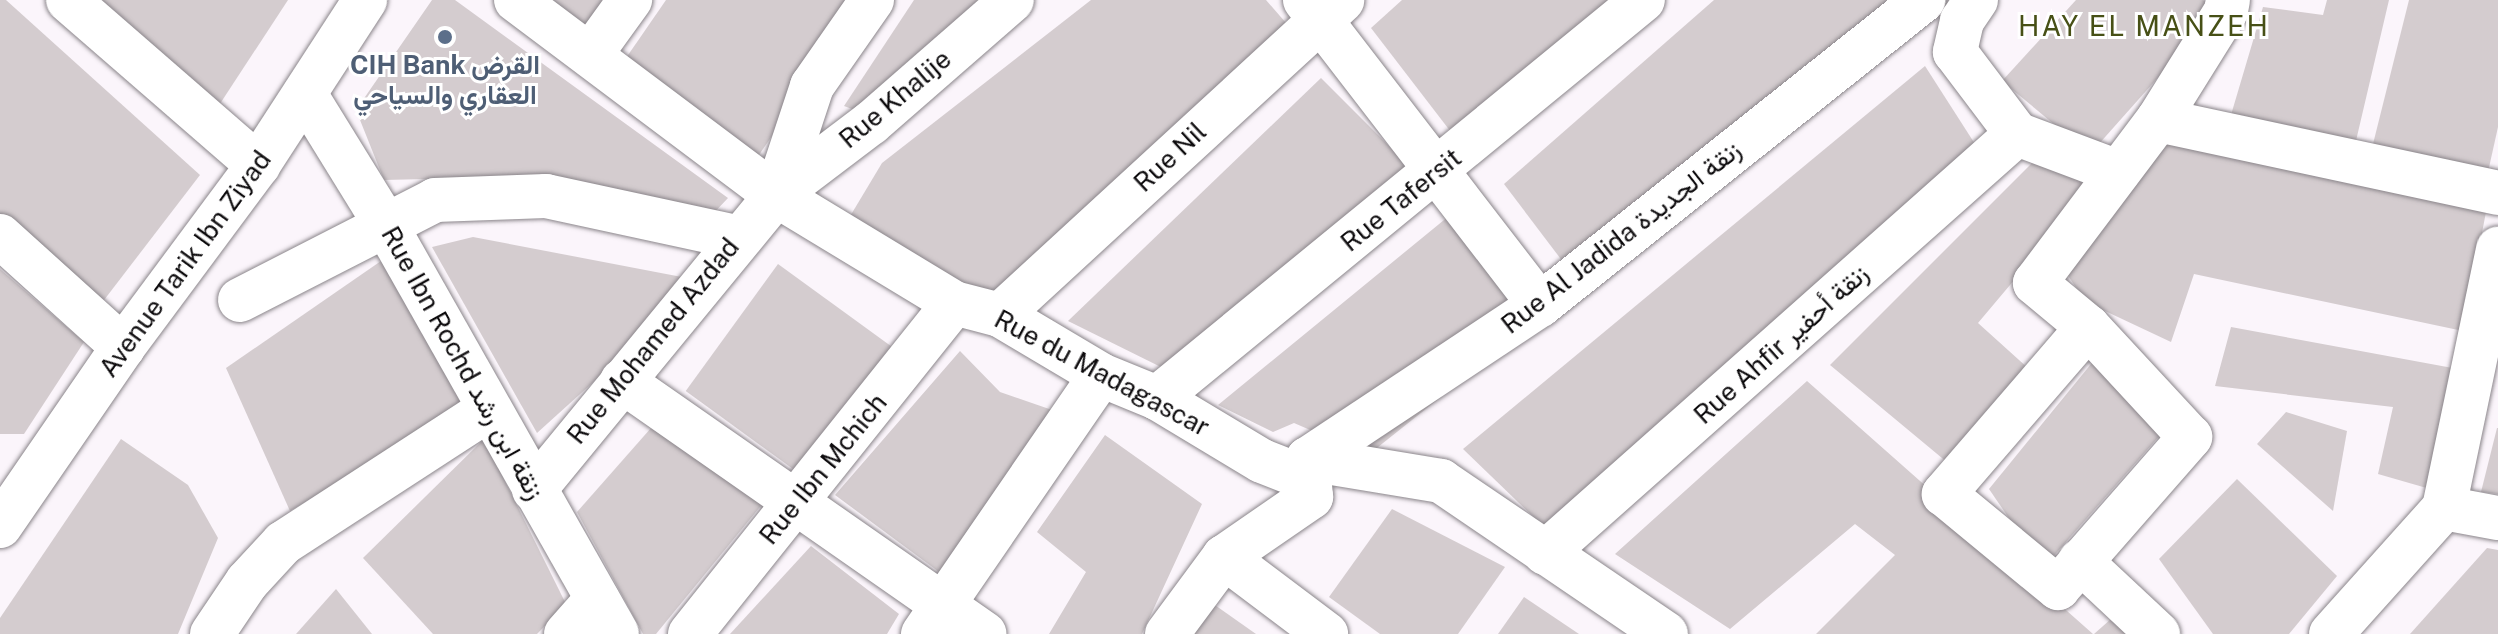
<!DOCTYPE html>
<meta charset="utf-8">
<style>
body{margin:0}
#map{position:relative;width:2498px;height:634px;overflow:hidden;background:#fbf5fb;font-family:"Public Sans",Vazirmatn,sans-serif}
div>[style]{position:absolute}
.building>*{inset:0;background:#d4cccf;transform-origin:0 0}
.roads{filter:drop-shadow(0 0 2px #8a858a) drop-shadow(0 0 2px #8a858a)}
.minor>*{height:44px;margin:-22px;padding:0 22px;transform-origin:22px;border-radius:22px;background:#fff}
.dots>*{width:22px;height:22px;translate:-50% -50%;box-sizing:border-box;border:4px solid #fff;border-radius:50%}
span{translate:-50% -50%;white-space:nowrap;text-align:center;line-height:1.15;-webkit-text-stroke:6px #fff;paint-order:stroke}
.service-label{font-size:26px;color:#4e5e75;font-weight:700}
.street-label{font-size:26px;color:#0d0b0d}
.neighbourhood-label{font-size:28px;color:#475016;letter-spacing:2px}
</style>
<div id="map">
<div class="building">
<div style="clip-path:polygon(0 0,6px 0,200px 175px,101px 304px,0 218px)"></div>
<div style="clip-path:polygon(74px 0,288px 0,212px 116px)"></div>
<div style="clip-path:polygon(432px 0,455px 0,728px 198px,710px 217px,548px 176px,384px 180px,356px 110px)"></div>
<div style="clip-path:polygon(552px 0,614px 0,590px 35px)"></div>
<div style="clip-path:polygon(666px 0,865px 0,752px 165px,626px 58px)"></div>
<div style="clip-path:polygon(914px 0,995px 0,868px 115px,844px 106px)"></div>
<div style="clip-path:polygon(1091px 0,1266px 0,1299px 38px,993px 308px,846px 223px,882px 163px)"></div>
<div style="clip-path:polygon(1402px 0,1624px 0,1464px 149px,1371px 28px)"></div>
<div style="clip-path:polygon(1714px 0,1918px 0,1585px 291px,1504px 184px)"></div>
<div style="clip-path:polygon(2076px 0,2203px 0,2218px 10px,2090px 154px,2002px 81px)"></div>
<div style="clip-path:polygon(2327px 0,2389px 0,2355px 145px,2228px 125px,2263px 7px,2323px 15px)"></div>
<div style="clip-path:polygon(2409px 0,2498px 0,2498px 127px,2488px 172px,2372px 148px)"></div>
<div style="clip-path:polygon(1925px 66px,1975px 144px,1544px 527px,1463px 449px)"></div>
<div style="clip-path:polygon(1321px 78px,1432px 189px,1179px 376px,1068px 321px)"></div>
<div style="clip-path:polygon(2169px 141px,2486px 212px,2463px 331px,2194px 274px,2171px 342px,2086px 302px,2062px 267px)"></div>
<div style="clip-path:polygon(2044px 151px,2090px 190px,1978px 323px,2029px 369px,1948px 463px,1830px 365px)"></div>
<div style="clip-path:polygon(1455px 211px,1544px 315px,1368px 455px,1294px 423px,1273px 432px,1218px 405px)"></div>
<div style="clip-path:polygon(473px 237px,687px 278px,683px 301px,537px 433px,432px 247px)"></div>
<div style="clip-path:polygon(381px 261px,470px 406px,290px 511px,226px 368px)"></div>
<div style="left:778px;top:264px;width:145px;height:157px;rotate:36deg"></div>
<div style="clip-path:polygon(0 269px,84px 342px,24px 434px,0 434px)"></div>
<div style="clip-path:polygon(2231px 327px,2458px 369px,2437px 491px,2378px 474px,2393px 407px,2215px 386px)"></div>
<div style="clip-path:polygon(960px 351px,1000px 392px,1055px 411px,954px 583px,835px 495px)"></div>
<div style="clip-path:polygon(2100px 353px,2162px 433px,2043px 568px,1989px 489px)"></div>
<div style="clip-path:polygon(1807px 381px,2093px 634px,1816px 634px,1895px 555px,1855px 524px,1730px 629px,1615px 554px)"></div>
<div style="clip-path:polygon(2286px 412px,2347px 431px,2333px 511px,2257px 444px)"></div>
<div style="clip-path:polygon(651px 428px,764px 502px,656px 634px,643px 634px,577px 512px)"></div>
<div style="clip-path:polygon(2497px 428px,2498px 428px,2498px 494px,2481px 492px)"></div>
<div style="clip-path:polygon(1105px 435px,1202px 504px,1142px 634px,1049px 634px,1086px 572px,1037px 532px)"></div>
<div style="clip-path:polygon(121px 439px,188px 485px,218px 538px,178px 634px,0 634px,0 618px)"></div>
<div style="clip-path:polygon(484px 439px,566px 604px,537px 634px,433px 634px,363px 558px)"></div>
<div style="clip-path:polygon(2237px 479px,2337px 576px,2289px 634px,2213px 634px,2159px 559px)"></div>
<div style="clip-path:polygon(1392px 509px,1505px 567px,1458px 634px,1380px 634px,1329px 597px)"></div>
<div style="clip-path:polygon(811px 546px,899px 614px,887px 634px,730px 634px)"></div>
<div style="clip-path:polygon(2487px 548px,2498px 550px,2498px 634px,2410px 634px)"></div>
<div style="clip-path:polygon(336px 589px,372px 634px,296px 634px)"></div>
<div style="clip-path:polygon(1524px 597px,1579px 634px,1498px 634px)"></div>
<div style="clip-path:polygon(1212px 603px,1256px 634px,1194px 634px)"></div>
<div style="clip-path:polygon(2120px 611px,2150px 634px,2094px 634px)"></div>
</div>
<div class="roads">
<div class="minor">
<div style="left:68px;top:0;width:252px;rotate:41deg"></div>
<div style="left:516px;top:0;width:325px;rotate:36.9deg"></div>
<div style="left:776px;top:195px;width:208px;rotate:31.2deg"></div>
<div style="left:954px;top:303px;width:48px;rotate:14.6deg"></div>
<div style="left:1000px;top:315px;width:117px;rotate:30.7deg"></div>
<div style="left:1101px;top:375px;width:61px;rotate:22.3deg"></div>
<div style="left:1157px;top:398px;width:122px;rotate:31deg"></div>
<div style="left:1262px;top:461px;width:41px;rotate:21.5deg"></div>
<div style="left:1300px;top:476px;width:19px;rotate:-65deg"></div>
<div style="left:1308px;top:459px;width:135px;rotate:9.4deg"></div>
<div style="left:1441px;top:481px;width:272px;rotate:34.2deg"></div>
<div style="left:1305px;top:0;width:385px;rotate:52.4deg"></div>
<div style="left:1976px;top:0;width:25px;rotate:124deg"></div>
<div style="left:1962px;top:21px;width:32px;rotate:103deg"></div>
<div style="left:1955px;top:52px;width:103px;rotate:52.9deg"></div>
<div style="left:2017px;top:134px;width:108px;rotate:20.6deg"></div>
<div style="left:591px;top:54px;width:67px;rotate:-54.2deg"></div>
<div style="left:305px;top:94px;width:156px;rotate:58.3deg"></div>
<div style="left:387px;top:227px;width:467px;rotate:60.5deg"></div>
<div style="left:2158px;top:120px;width:348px;rotate:12.1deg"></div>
<div style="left:776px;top:195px;width:115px;rotate:-71.7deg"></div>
<div style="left:812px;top:86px;width:105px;rotate:-55.1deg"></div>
<div style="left:0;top:236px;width:166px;rotate:42.1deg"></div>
<div style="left:240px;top:300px;width:219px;rotate:-27.1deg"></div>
<div style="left:435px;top:200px;width:111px;rotate:-2.1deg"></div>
<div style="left:546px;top:196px;width:194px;rotate:12.2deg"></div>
<div style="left:1000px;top:315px;width:465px;rotate:-42.6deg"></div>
<div style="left:2088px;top:327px;width:221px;rotate:130.8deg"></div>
<div style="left:1944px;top:494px;width:148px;rotate:39.5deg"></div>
<div style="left:2058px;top:588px;width:201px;rotate:-48.8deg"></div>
<div style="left:2190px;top:437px;width:150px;rotate:-132.8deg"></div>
<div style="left:2088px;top:327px;width:69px;rotate:-140.3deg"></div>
<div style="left:2035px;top:283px;width:204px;rotate:-53deg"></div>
<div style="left:2158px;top:120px;width:128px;rotate:-58deg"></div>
<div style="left:2226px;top:11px;width:11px;rotate:-80deg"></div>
<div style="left:622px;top:381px;width:442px;rotate:34.9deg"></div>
<div style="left:1157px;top:398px;width:628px;rotate:-39.32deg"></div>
<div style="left:534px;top:490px;width:382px;rotate:-50.6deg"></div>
<div style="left:776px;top:195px;width:119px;rotate:-37.2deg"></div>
<div style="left:871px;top:123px;width:187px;rotate:-41.1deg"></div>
<div style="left:2444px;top:508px;width:55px;rotate:10.5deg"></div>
<div style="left:0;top:526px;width:217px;rotate:-55.5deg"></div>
<div style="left:123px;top:347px;width:227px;rotate:-53.4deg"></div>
<div style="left:258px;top:165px;width:197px;rotate:-57deg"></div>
<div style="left:1545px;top:553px;width:631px;rotate:-41.6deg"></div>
<div style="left:1224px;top:557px;width:128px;rotate:37deg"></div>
<div style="left:2080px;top:561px;width:107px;rotate:43.1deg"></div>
<div style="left:212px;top:634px;width:63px;rotate:-56.1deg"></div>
<div style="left:247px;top:582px;width:53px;rotate:-47.3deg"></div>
<div style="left:283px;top:543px;width:244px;rotate:-33deg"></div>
<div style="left:566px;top:634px;width:47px;rotate:-48.5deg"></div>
<div style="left:690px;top:634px;width:423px;rotate:-51.4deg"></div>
<div style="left:923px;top:634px;width:314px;rotate:-55.5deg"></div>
<div style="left:1167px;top:634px;width:96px;rotate:-53.5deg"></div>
<div style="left:1224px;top:557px;width:106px;rotate:-34.6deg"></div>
<div style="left:1311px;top:497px;width:38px;rotate:-95deg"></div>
<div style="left:1308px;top:459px;width:278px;rotate:-33.6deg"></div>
<div style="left:1540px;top:305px;width:490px;rotate:-38.5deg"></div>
<div style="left:2331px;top:634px;width:169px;rotate:-48.1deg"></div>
<div style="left:2444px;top:508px;width:265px;rotate:-78.2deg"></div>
</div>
</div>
<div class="dots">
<div style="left:445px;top:37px;background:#5c6f8a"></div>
</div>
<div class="service-label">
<span style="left:445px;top:80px">CIH Bank القرض<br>العقاري والسياحي</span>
</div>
<div class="street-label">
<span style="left:895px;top:99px;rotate:-40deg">Rue Khalije</span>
<span style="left:1170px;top:157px;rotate:-43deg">Rue Nil</span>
<span style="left:1401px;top:200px;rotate:-39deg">Rue Tafersit</span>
<span style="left:1621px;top:237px;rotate:-38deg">Rue Al Jadida زنقة الجديدة</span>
<span style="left:185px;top:264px;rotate:-54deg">Avenue Tarik Ibn Ziyad</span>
<span style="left:653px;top:341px;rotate:-51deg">Rue Mohamed Azdad</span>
<span style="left:1781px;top:344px;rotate:-42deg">Rue Ahfir زنقة أحفير</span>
<span style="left:463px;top:363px;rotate:61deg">Rue Ibn Rochd زنقة ابن رشد</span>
<span style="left:1102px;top:373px;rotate:28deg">Rue du Madagascar</span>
<span style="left:823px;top:469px;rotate:-51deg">Rue Ibn Mchich</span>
</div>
<div class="neighbourhood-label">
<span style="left:2144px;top:26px">HAY EL MANZEH</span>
</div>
</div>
